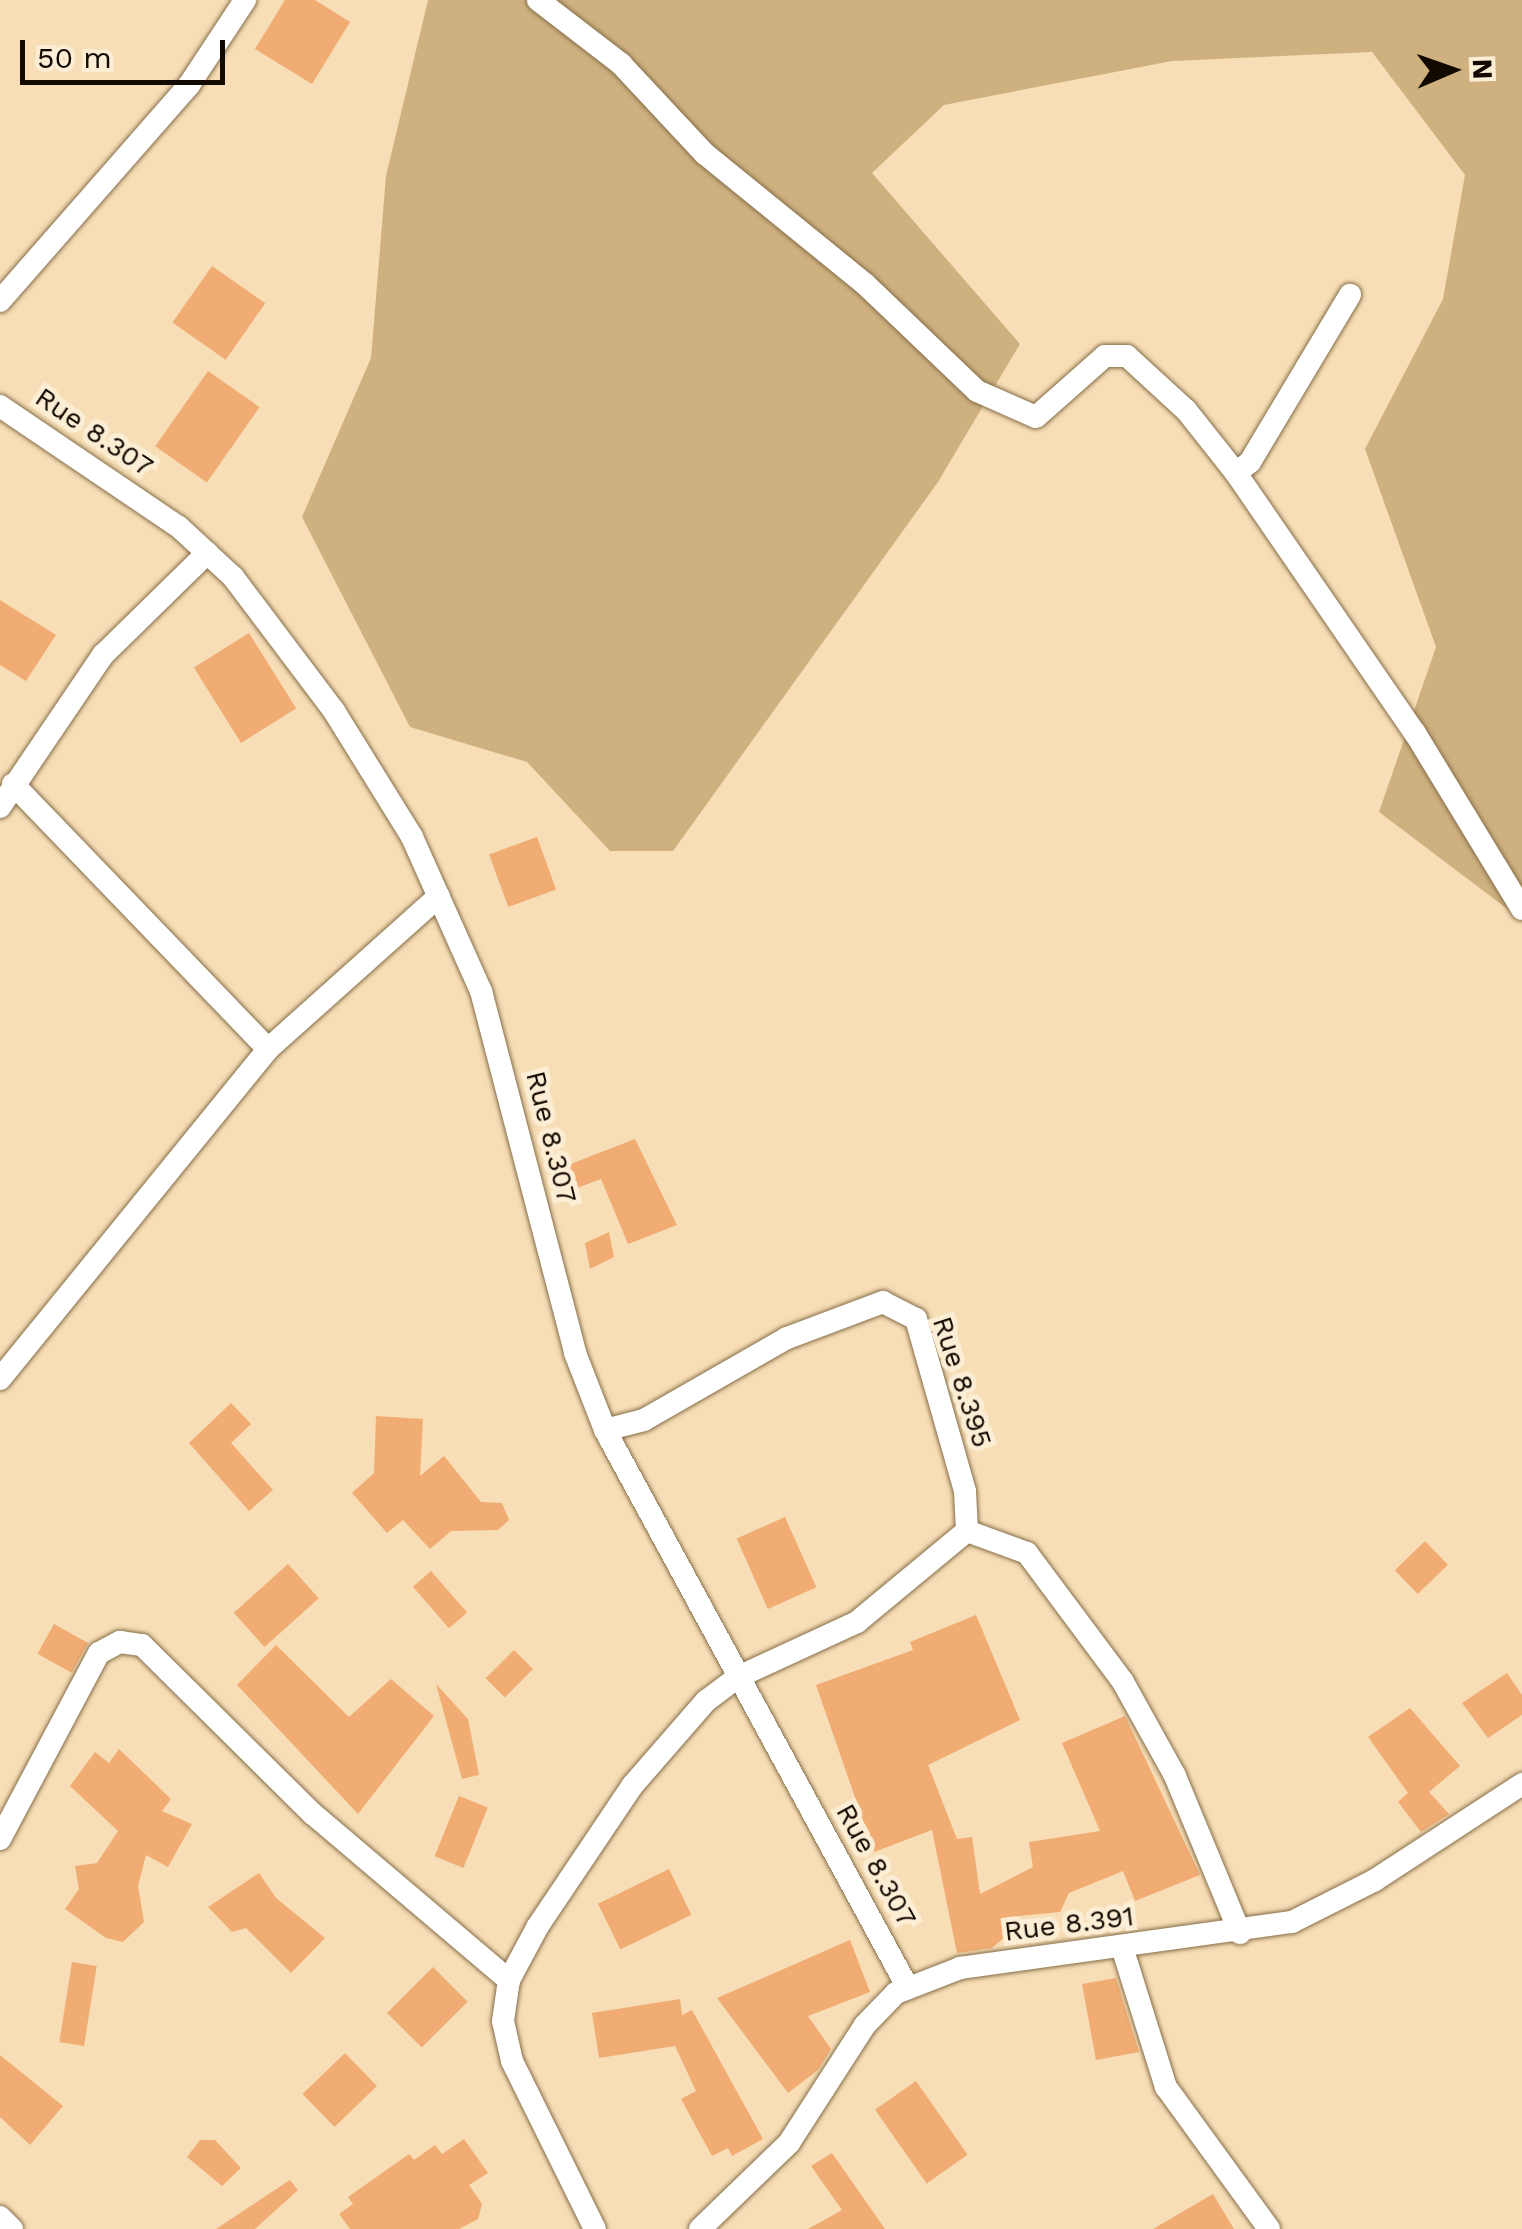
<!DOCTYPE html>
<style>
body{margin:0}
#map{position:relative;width:1522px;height:2229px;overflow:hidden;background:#f7deb6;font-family:"Work Sans",sans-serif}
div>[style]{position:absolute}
.green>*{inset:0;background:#cfb180}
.building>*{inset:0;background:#f0ac73;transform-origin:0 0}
.roads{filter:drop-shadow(0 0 2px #856e49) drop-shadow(0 0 2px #856e49)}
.minor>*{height:22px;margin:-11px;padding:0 11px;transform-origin:11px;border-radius:11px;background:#fff}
span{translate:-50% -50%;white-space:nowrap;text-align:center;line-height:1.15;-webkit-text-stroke:10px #fcedd5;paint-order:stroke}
.street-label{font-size:28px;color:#120a01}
.north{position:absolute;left:1402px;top:20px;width:100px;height:100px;-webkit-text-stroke:8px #fcedd5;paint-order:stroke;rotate:88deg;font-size:28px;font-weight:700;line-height:40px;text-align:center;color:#120a01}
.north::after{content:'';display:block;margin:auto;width:35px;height:45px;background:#120a01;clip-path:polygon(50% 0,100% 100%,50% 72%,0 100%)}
.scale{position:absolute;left:20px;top:40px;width:205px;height:45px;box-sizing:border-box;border:5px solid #120a01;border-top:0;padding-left:12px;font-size:30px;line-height:35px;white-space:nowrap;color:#120a01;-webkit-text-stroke:8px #fcedd5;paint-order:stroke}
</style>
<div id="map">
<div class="green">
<div style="clip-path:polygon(428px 0,1522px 0,1522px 920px,1379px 812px,1436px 647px,1365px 449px,1443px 299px,1465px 175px,1372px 52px,1172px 61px,944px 105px,872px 173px,1020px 344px,938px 482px,673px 851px,610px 851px,527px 762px,410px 727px,302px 517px,371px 358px,386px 176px)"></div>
</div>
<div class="building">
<div style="clip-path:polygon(285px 0,315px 0,350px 22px,312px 84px,255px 49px)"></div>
<div style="left:212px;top:266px;width:65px;height:69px;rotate:35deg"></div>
<div style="left:208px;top:371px;width:63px;height:92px;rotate:35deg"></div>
<div style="clip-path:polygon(0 600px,56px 635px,26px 681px,0 665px)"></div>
<div style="left:249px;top:633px;width:89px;height:65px;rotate:58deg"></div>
<div style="left:537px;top:837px;width:56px;height:51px;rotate:70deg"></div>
<div style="clip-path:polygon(635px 1139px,677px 1225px,628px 1244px,601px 1179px,561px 1194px,555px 1170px)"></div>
<div style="clip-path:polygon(609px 1232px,614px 1257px,590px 1269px,585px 1243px)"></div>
<div style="clip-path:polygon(231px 1403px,251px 1424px,231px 1443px,273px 1490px,249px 1511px,189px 1443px)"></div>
<div style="clip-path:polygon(376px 1416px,423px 1419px,420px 1476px,444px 1456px,481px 1502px,502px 1503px,509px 1520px,498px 1530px,451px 1531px,430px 1549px,403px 1520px,387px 1533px,352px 1493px,374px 1473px)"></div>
<div style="left:785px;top:1517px;width:77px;height:53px;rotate:66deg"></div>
<div style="left:1425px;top:1541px;width:33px;height:42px;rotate:46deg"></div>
<div style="left:288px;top:1564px;width:46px;height:73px;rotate:48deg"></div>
<div style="left:431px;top:1571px;width:55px;height:24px;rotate:49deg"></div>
<div style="clip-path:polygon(976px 1615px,1020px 1720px,928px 1765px,957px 1839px,972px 1837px,980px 1894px,1033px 1867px,1029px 1842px,1100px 1831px,1062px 1743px,1125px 1716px,1200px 1875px,1135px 1901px,1123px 1871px,1069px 1893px,1060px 1912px,1009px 1917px,1012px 1931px,992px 1948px,957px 1953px,932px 1830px,874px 1852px,816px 1685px,913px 1650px,910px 1642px)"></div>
<div style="left:54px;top:1624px;width:39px;height:34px;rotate:29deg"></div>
<div style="clip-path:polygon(276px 1645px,349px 1717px,391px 1679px,434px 1716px,358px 1814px,237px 1685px)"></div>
<div style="left:514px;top:1650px;width:27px;height:40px;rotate:45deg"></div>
<div style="clip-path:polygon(1507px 1673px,1522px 1695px,1522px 1715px,1488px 1738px,1462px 1703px)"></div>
<div style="clip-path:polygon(436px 1684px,468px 1719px,479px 1775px,462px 1779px)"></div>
<div style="clip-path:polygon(1410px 1708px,1460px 1766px,1429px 1792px,1449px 1814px,1421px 1832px,1398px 1802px,1408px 1793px,1368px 1737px)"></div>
<div style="clip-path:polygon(119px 1749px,171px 1799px,162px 1811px,192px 1824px,168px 1867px,146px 1855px,138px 1886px,144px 1922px,123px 1942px,106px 1938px,65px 1909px,79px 1889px,75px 1866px,97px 1863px,118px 1831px,70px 1786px,95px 1752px,109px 1763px)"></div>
<div style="left:459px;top:1796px;width:31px;height:65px;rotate:22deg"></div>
<div style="left:669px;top:1869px;width:51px;height:79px;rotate:64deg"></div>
<div style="clip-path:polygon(259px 1873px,276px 1898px,325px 1938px,291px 1973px,246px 1928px,232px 1932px,208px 1907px)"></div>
<div style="clip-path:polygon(850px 1940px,870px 1992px,808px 2016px,831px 2049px,818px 2070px,788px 2093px,717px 1998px)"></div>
<div style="left:72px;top:1962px;width:25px;height:81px;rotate:9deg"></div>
<div style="left:433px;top:1967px;width:49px;height:65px;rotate:45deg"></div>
<div style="clip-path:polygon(1116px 1978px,1139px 2052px,1096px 2060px,1082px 1984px)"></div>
<div style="clip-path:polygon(680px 1999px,682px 2015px,692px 2010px,763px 2139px,732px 2156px,728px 2148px,712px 2156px,681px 2099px,696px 2091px,675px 2046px,599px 2058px,592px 2013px)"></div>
<div style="left:345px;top:2053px;width:46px;height:59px;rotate:46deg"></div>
<div style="clip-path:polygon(0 2055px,63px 2106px,30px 2145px,0 2117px)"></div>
<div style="left:916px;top:2081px;width:90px;height:50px;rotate:55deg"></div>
<div style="clip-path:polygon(464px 2139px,488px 2173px,469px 2185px,482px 2204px,478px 2219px,459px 2229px,350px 2229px,339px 2214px,353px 2204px,348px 2197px,409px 2154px,414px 2160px,435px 2145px,442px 2154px)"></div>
<div style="clip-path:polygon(200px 2140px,215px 2140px,241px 2168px,222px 2186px,187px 2157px)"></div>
<div style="clip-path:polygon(832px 2153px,885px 2229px,808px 2229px,842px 2210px,811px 2166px)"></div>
<div style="clip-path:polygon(290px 2180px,298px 2190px,255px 2229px,216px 2229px)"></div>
<div style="clip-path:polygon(1213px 2194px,1234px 2229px,1153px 2229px)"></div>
</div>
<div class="roads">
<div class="minor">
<div style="left:538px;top:0;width:105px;rotate:37.6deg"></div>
<div style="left:621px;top:64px;width:123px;rotate:47deg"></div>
<div style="left:705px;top:154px;width:206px;rotate:39.1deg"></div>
<div style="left:865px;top:284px;width:155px;rotate:43.7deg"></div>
<div style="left:977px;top:391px;width:64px;rotate:23.8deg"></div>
<div style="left:1036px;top:417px;width:92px;rotate:-41.5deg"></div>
<div style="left:1105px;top:356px;width:22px"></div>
<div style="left:1127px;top:356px;width:80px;rotate:42.5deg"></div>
<div style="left:1186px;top:410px;width:80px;rotate:51.6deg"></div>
<div style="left:1236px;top:473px;width:18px;rotate:-38deg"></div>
<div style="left:1250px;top:462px;width:195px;rotate:-59.1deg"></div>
<div style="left:0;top:301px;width:287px;rotate:-48.8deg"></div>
<div style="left:189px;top:85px;width:102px;rotate:-56.6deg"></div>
<div style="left:0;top:406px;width:216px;rotate:34.1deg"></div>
<div style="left:179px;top:527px;width:74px;rotate:42.8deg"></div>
<div style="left:233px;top:577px;width:168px;rotate:53deg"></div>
<div style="left:334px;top:711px;width:148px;rotate:58.2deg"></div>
<div style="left:412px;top:837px;width:169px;rotate:65.9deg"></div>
<div style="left:481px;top:991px;width:374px;rotate:75.4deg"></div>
<div style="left:575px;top:1353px;width:83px;rotate:68.7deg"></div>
<div style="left:605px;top:1430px;width:635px;rotate:61.5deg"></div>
<div style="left:1236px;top:473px;width:316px;rotate:55.5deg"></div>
<div style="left:1415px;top:733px;width:206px;rotate:58.7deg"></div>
<div style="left:13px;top:784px;width:368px;rotate:46.1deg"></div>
<div style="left:0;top:807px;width:184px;rotate:-55.9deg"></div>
<div style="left:103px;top:655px;width:146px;rotate:-44.4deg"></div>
<div style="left:0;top:1379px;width:425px;rotate:-50.9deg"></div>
<div style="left:268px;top:1049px;width:229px;rotate:-41.8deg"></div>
<div style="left:967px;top:1531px;width:64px;rotate:20.1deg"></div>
<div style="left:1027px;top:1553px;width:161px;rotate:53.3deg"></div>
<div style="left:1123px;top:1682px;width:107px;rotate:61deg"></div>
<div style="left:1175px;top:1776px;width:170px;rotate:67.5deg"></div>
<div style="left:0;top:1839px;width:211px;rotate:-62deg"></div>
<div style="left:99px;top:1653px;width:24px;rotate:-28deg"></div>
<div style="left:120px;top:1642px;width:22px;rotate:8deg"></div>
<div style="left:142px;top:1645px;width:240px;rotate:44.7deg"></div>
<div style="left:313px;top:1814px;width:257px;rotate:40.3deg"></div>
<div style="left:1122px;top:1947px;width:147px;rotate:72.6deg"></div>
<div style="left:1166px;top:2087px;width:175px;rotate:54deg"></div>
<div style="left:0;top:2217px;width:17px;rotate:45deg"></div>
<div style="left:595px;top:2229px;width:187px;rotate:-116.3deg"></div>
<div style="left:512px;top:2061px;width:41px;rotate:-102.7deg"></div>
<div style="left:503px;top:2021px;width:41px;rotate:-81.7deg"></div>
<div style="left:509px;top:1980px;width:61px;rotate:-61.8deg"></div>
<div style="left:538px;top:1926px;width:169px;rotate:-56.1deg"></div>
<div style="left:632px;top:1786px;width:113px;rotate:-49deg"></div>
<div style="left:706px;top:1701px;width:40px;rotate:-37deg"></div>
<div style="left:738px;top:1677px;width:131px;rotate:-24.8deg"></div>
<div style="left:857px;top:1622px;width:143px;rotate:-39.6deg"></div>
<div style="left:967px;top:1531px;width:40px;rotate:-92.9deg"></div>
<div style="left:965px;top:1491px;width:179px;rotate:-105.9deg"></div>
<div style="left:916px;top:1319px;width:37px;rotate:-153deg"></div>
<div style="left:883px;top:1302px;width:103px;rotate:159.4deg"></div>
<div style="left:787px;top:1338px;width:165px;rotate:150.2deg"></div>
<div style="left:644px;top:1420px;width:40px;rotate:165.6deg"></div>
<div style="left:700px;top:2229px;width:124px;rotate:-44deg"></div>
<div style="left:789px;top:2143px;width:140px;rotate:-57.2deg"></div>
<div style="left:865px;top:2025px;width:45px;rotate:-45.9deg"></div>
<div style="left:896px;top:1993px;width:69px;rotate:-21.3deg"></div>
<div style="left:960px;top:1968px;width:335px;rotate:-7.9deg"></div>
<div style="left:1292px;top:1922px;width:93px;rotate:-26.8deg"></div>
<div style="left:1375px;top:1880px;width:176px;rotate:-33.1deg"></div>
</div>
</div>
<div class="street-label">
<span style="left:94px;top:432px;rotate:34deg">Rue 8.307</span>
<span style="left:551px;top:1137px;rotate:76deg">Rue 8.307</span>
<span style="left:962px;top:1382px;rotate:72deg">Rue 8.395</span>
<span style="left:876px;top:1865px;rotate:61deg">Rue 8.307</span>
<span style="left:1069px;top:1924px;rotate:-7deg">Rue 8.391</span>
</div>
<div class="north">N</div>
<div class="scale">50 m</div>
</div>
